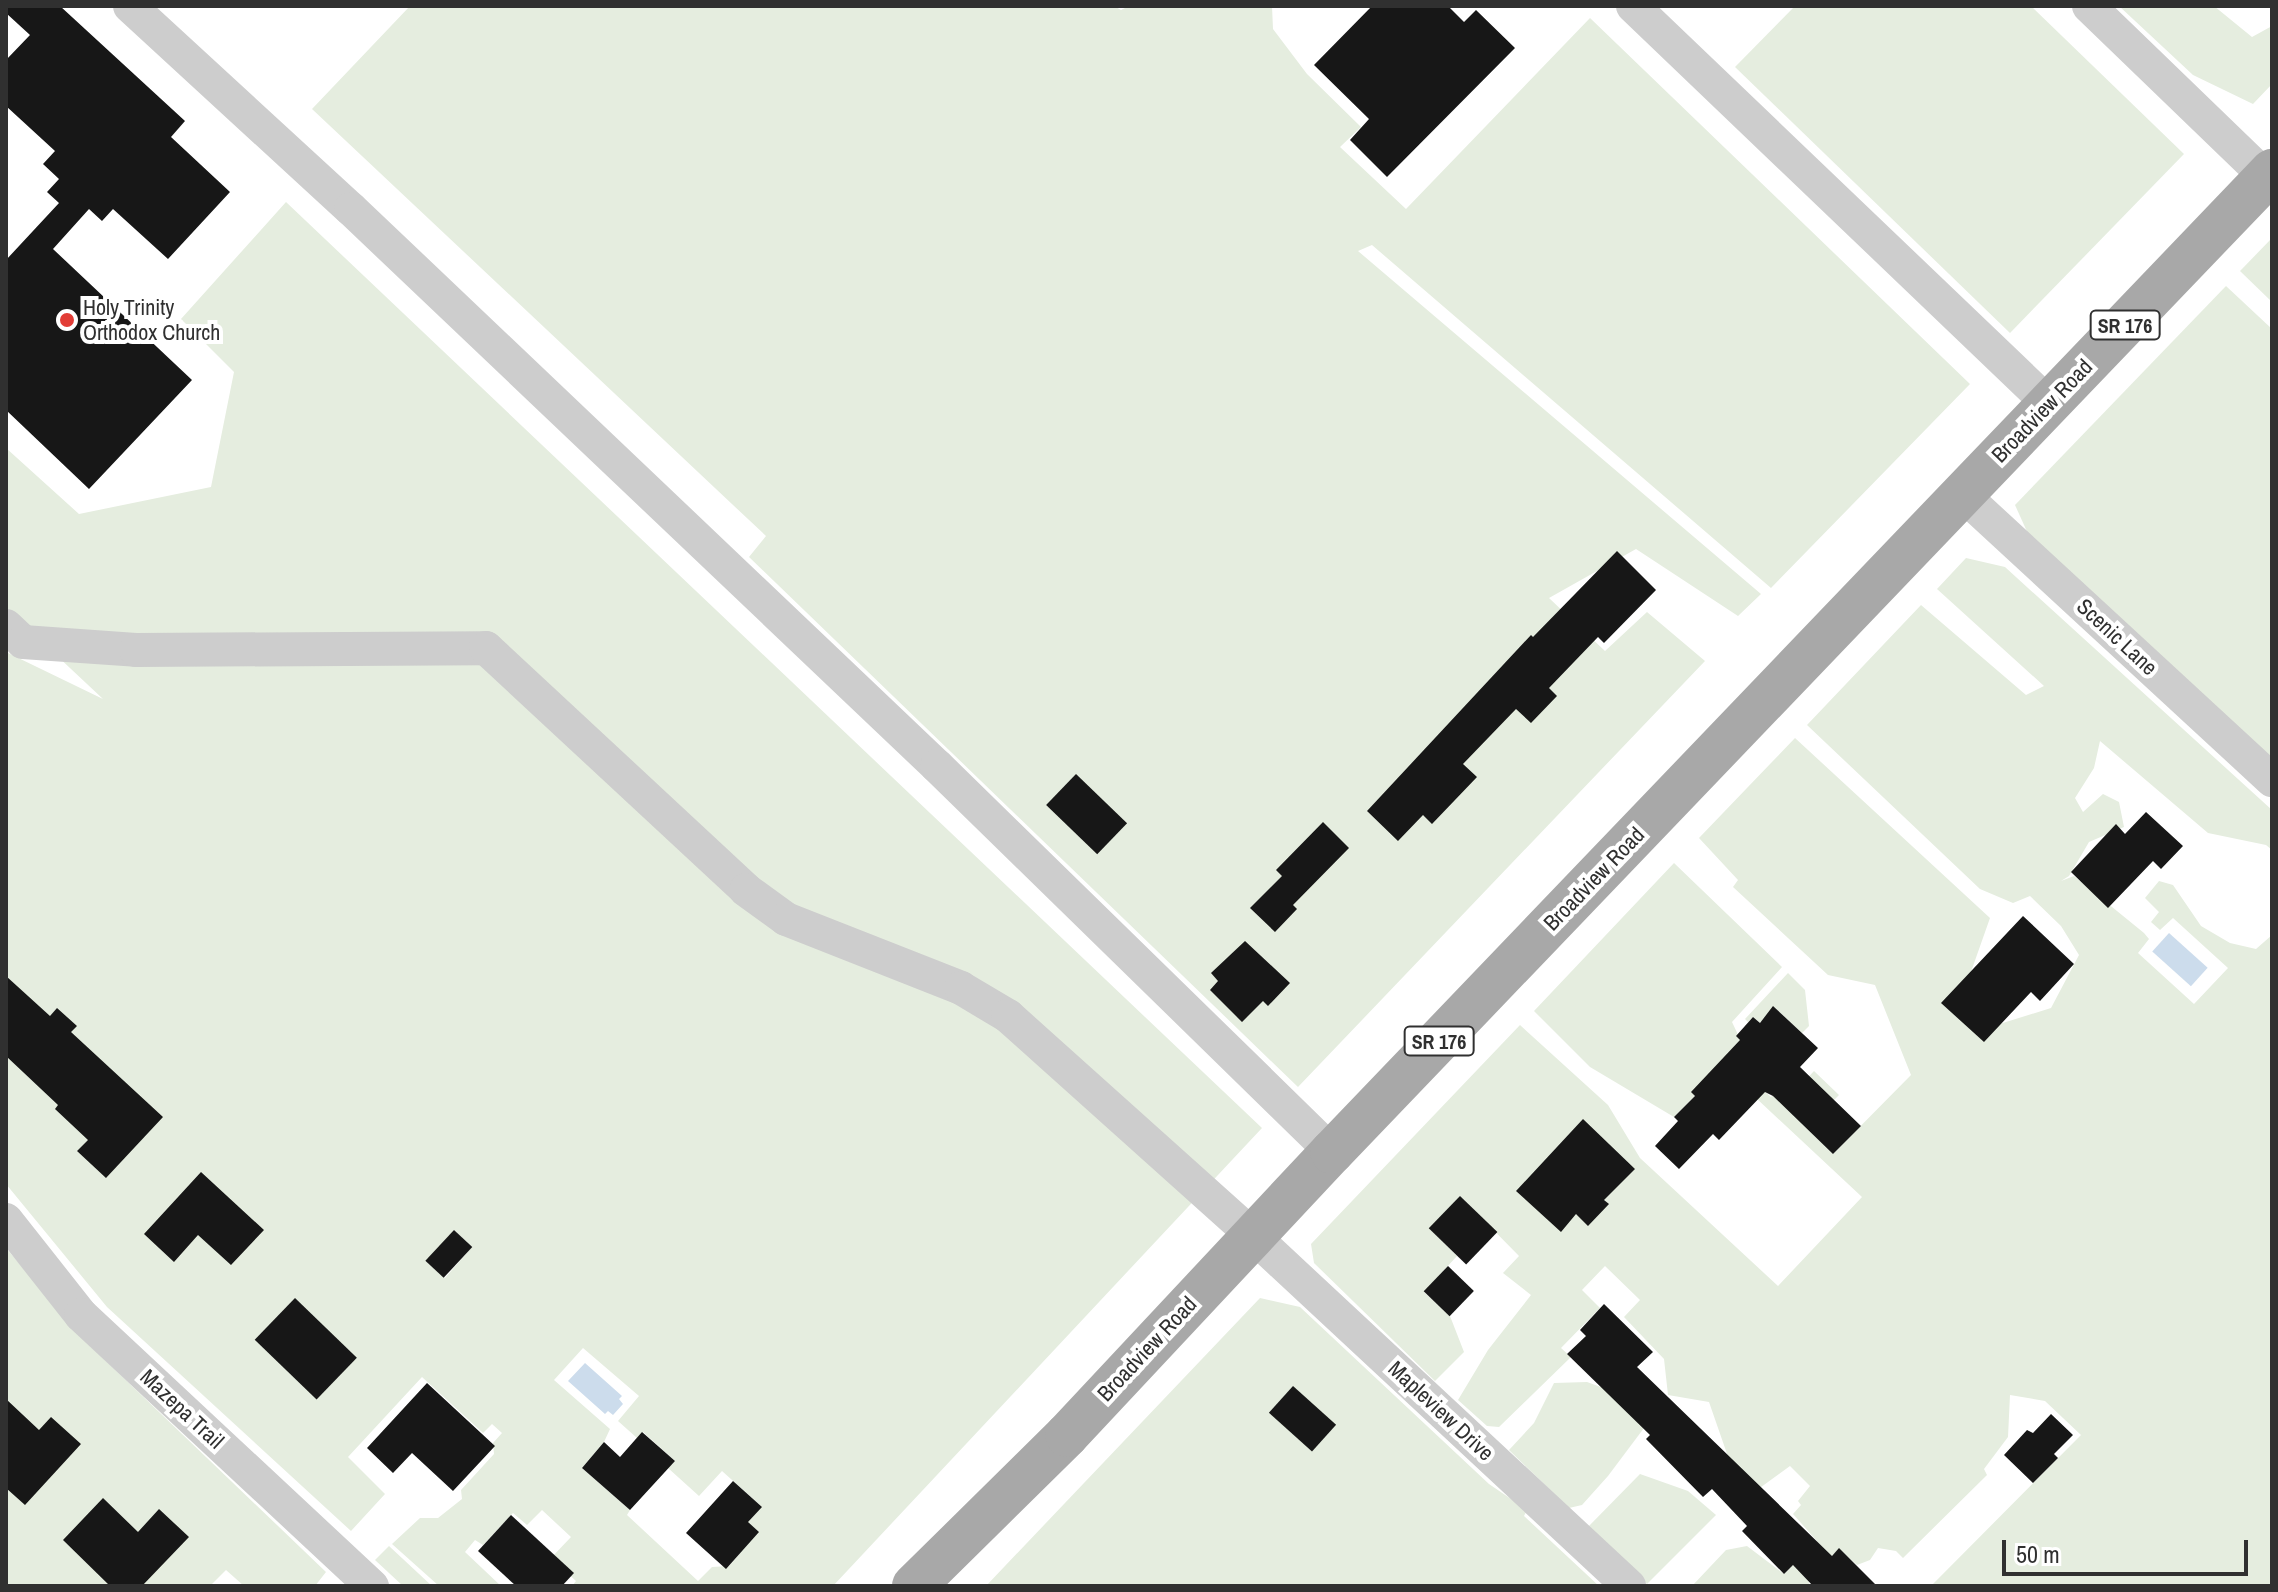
<!DOCTYPE html>
<style>
body{margin:0}
#map{position:relative;width:2278px;height:1592px;overflow:hidden;background:#fff;font-family:"Archivo Narrow",sans-serif}
div>[style]{position:absolute}
.green>*{inset:0;background:#e5eddf}
.water>*{inset:0;background:#ccdcec;transform-origin:0 0}
.building>*{inset:0;background:#171717;transform-origin:0 0}
.minor>*{height:34px;margin:-17px;padding:0 17px;transform-origin:17px;border-radius:17px;background:#cdcdcd}
.major>*{height:44px;margin:-22px;padding:0 22px;transform-origin:22px;border-radius:22px;background:#a8a8a8}
.dots>*{width:22px;height:22px;translate:-50% -50%;box-sizing:border-box;border:4px solid #fff;border-radius:50%}
span{translate:-50% -50%;white-space:nowrap;text-align:center;line-height:1.15;-webkit-text-stroke:8px #fff;paint-order:stroke}
.shield-label span{padding:2px 6px;background:#fff;border:2px solid;border-radius:6px;-webkit-text-stroke-width:0}
.shield-label{font-size:20px;color:#303030;font-weight:700}
.poi-label{font-size:22px;color:#303030}
.left{translate:0 -50%;text-align:left}
.street-label{font-size:22px;color:#303030}
.frame{position:absolute;inset:0;border:8px solid #303030;pointer-events:none}
.scale{position:absolute;left:2002px;top:1540px;width:246px;height:36px;box-sizing:border-box;border:4px solid #303030;border-top:0;padding-left:10px;font-size:24px;line-height:28px;white-space:nowrap;color:#303030;-webkit-text-stroke:6px #fff;paint-order:stroke}
</style>
<div id="map">
<div class="green">
<div style="clip-path:polygon(410px 6px,1114px 6px,1121px 10px,1129px 6px,1272px 6px,1273px 29px,1307px 74px,1361px 127px,1340px 147px,1406px 209px,1590px 18px,1970px 384px,1771px 588px,1372px 245px,1358px 251px,1761px 594px,1738px 616px,1636px 549px,1549px 598px,1605px 651px,1647px 612px,1705px 661px,1298px 1087px,749px 557px,766px 536px,312px 109px)"></div>
<div style="clip-path:polygon(1795px 6px,2031px 6px,2184px 154px,2010px 333px,1735px 67px)"></div>
<div style="clip-path:polygon(2119px 6px,2214px 6px,2252px 37px,2272px 26px,2272px 84px,2253px 104px,2193px 75px)"></div>
<div style="clip-path:polygon(evenodd,286px 202px,1262px 1128px,833px 1586px,572px 1586px,576px 1581px,551px 1558px,571px 1537px,542px 1510px,527px 1525px,513px 1513px,483px 1545px,475px 1540px,465px 1552px,501px 1586px,439px 1586px,392px 1544px,420px 1518px,438px 1518px,462px 1499px,461px 1490px,494px 1454px,493px 1443px,502px 1433px,492px 1424px,483px 1433px,422px 1377px,348px 1457px,385px 1494px,351px 1531px,107px 1307px,6px 1184px,6px 652px,103px 699px,6px 608px,6px 448px,79px 514px,211px 487px,234px 372px,181px 319px,286px 202px,454px 1230px,472px 1247px,445px 1278px,427px 1262px,454px 1230px,286px 202px,583px 1348px,639px 1396px,618px 1421px,637px 1438px,643px 1432px,675px 1461px,668px 1468px,699px 1496px,722px 1471px,761px 1506px,739px 1527px,741px 1552px,729px 1566px,712px 1567px,698px 1581px,627px 1515px,630px 1510px,582px 1468px,604px 1442px,610px 1429px,554px 1380px,583px 1348px)"></div>
<div style="clip-path:polygon(2272px 238px,2272px 302px,2240px 271px)"></div>
<div style="clip-path:polygon(2226px 286px,2272px 329px,2272px 758px,2029px 536px,2015px 505px)"></div>
<div style="clip-path:polygon(1966px 558px,2005px 567px,2272px 810px,2272px 850px,2266px 845px,2208px 833px,2100px 741px,2094px 768px,2075px 798px,2083px 812px,2103px 794px,2119px 802px,2124px 827px,2089px 842px,2069px 876px,2061px 881px,2074px 876px,2144px 933px,2149px 939px,2138px 953px,2194px 1004px,2228px 968px,2173px 918px,2160px 930px,2151px 922px,2159px 912px,2145px 898px,2159px 881px,2173px 885px,2201px 926px,2230px 943px,2256px 949px,2272px 935px,2272px 1586px,1931px 1586px,2081px 1435px,2045px 1401px,2010px 1395px,2008px 1437px,1984px 1469px,1987px 1475px,1903px 1558px,1896px 1551px,1878px 1548px,1870px 1560px,1857px 1565px,1839px 1549px,1808px 1580px,1810px 1586px,1692px 1586px,1726px 1550px,1747px 1546px,1784px 1574px,1817px 1541px,1793px 1514px,1801px 1505px,1798px 1501px,1810px 1486px,1790px 1466px,1757px 1490px,1734px 1474px,1709px 1402px,1668px 1395px,1664px 1359px,1624px 1317px,1640px 1300px,1605px 1266px,1582px 1290px,1600px 1308px,1561px 1348px,1571px 1357px,1499px 1427px,1487px 1426px,1458px 1400px,1488px 1350px,1531px 1295px,1503px 1273px,1519px 1256px,1460px 1196px,1430px 1229px,1457px 1256px,1424px 1292px,1450px 1316px,1464px 1352px,1435px 1381px,1314px 1263px,1311px 1244px,1520px 1025px,1608px 1105px,1640px 1158px,1778px 1286px,1862px 1197px,1756px 1098px,1692px 1092px,1695px 1096px,1674px 1117px,1590px 1067px,1534px 1011px,1674px 863px,1782px 967px,1732px 1022px,1741px 1041px,1727px 1057px,1771px 1097px,1787px 1081px,1797px 1089px,1814px 1071px,1839px 1095px,1807px 1128px,1833px 1154px,1911px 1075px,1875px 985px,1828px 975px,1733px 887px,1738px 880px,1699px 838px,1795px 738px,1990px 918px,1966px 986px,1977px 1031px,2051px 1008px,2079px 955px,2061px 926px,2030px 896px,2013px 903px,1980px 889px,1807px 725px,1921px 605px,2026px 695px,2044px 686px,1937px 589px)"></div>
<div style="clip-path:polygon(1788px 973px,1805px 990px,1809px 1026px,1802px 1033px,1774px 1007px,1760px 1023px,1753px 1017px,1748px 1022px,1745px 1019px)"></div>
<div style="clip-path:polygon(6px 1248px,84px 1340px,326px 1572px,315px 1586px,244px 1586px,226px 1570px,210px 1586px,6px 1586px)"></div>
<div style="clip-path:polygon(1260px 1298px,1300px 1307px,1489px 1484px,1527px 1510px,1524px 1516px,1599px 1586px,986px 1586px)"></div>
<div style="clip-path:polygon(1587px 1382px,1620px 1394px,1650px 1420px,1608px 1476px,1582px 1505px,1569px 1508px,1509px 1450px,1534px 1423px,1554px 1383px)"></div>
<div style="clip-path:polygon(1640px 1474px,1688px 1491px,1716px 1515px,1647px 1584px,1587px 1528px)"></div>
<div style="clip-path:polygon(389px 1546px,432px 1586px,403px 1586px,375px 1560px)"></div>
</div>
<div class="water">
<div style="left:2169px;top:933px;width:52px;height:25px;rotate:42deg"></div>
<div style="clip-path:polygon(585px 1363px,622px 1396px,619px 1399px,623px 1404px,613px 1415px,608px 1411px,605px 1414px,568px 1381px)"></div>
</div>
<div class="building">
<div style="clip-path:polygon(6px 6px,60px 6px,185px 121px,171px 137px,230px 192px,168px 259px,113px 209px,102px 221px,89px 209px,53px 249px,192px 380px,89px 489px,6px 410px,6px 260px,59px 203px,47px 192px,59px 179px,43px 164px,55px 151px,6px 106px,6px 60px,30px 35px,6px 13px)"></div>
<div style="clip-path:polygon(1372px 6px,1448px 6px,1464px 22px,1476px 10px,1515px 48px,1387px 177px,1350px 140px,1369px 119px,1314px 65px)"></div>
<div style="clip-path:polygon(1617px 551px,1656px 590px,1604px 643px,1598px 637px,1549px 688px,1557px 696px,1531px 723px,1516px 709px,1463px 764px,1477px 777px,1432px 824px,1423px 815px,1398px 841px,1367px 811px,1531px 635px,1533px 637px)"></div>
<div style="left:1076px;top:774px;width:71px;height:43px;rotate:44deg"></div>
<div style="clip-path:polygon(2146px 812px,2183px 846px,2161px 869px,2153px 861px,2108px 908px,2071px 872px,2116px 824px,2125px 834px)"></div>
<div style="clip-path:polygon(1323px 822px,1349px 848px,1293px 905px,1297px 909px,1275px 932px,1250px 908px,1282px 876px,1276px 870px)"></div>
<div style="clip-path:polygon(2023px 916px,2074px 964px,2040px 1001px,2031px 992px,1984px 1042px,1941px 1003px)"></div>
<div style="clip-path:polygon(1245px 941px,1290px 983px,1268px 1006px,1263px 1001px,1242px 1022px,1210px 990px,1218px 981px,1211px 973px)"></div>
<div style="clip-path:polygon(6px 976px,50px 1016px,57px 1008px,77px 1026px,71px 1032px,163px 1117px,106px 1178px,77px 1151px,88px 1140px,55px 1109px,58px 1105px,6px 1056px)"></div>
<div style="clip-path:polygon(1773px 1006px,1818px 1048px,1800px 1067px,1861px 1126px,1833px 1154px,1773px 1096px,1765px 1092px,1719px 1140px,1713px 1134px,1679px 1169px,1655px 1146px,1678px 1121px,1674px 1117px,1695px 1096px,1691px 1092px,1740px 1040px,1736px 1036px,1753px 1017px,1760px 1023px)"></div>
<div style="clip-path:polygon(1583px 1119px,1635px 1169px,1604px 1200px,1609px 1204px,1588px 1226px,1576px 1214px,1561px 1232px,1516px 1191px)"></div>
<div style="clip-path:polygon(201px 1172px,264px 1230px,231px 1265px,198px 1235px,174px 1262px,144px 1234px)"></div>
<div style="left:1460px;top:1196px;width:52px;height:45px;rotate:44deg"></div>
<div style="left:454px;top:1230px;width:25px;height:42px;rotate:43deg"></div>
<div style="left:1448px;top:1266px;width:36px;height:35px;rotate:44deg"></div>
<div style="left:295px;top:1298px;width:86px;height:58px;rotate:44deg"></div>
<div style="clip-path:polygon(1604px 1304px,1653px 1352px,1637px 1367px,1832px 1556px,1839px 1548px,1877px 1586px,1813px 1586px,1793px 1565px,1784px 1574px,1742px 1531px,1747px 1526px,1712px 1489px,1703px 1497px,1646px 1439px,1650px 1435px,1567px 1354px,1586px 1336px,1580px 1330px)"></div>
<div style="clip-path:polygon(427px 1383px,495px 1446px,453px 1491px,412px 1453px,393px 1473px,367px 1448px)"></div>
<div style="left:1293px;top:1386px;width:58px;height:36px;rotate:42deg"></div>
<div style="clip-path:polygon(6px 1399px,39px 1430px,51px 1417px,81px 1444px,25px 1505px,6px 1488px)"></div>
<div style="clip-path:polygon(2051px 1414px,2073px 1435px,2054px 1454px,2058px 1458px,2033px 1483px,2004px 1455px,2027px 1430px,2033px 1433px)"></div>
<div style="clip-path:polygon(642px 1432px,675px 1461px,630px 1510px,582px 1468px,604px 1442px,620px 1457px)"></div>
<div style="clip-path:polygon(733px 1481px,762px 1507px,748px 1522px,759px 1532px,726px 1569px,686px 1533px)"></div>
<div style="clip-path:polygon(103px 1498px,138px 1532px,159px 1509px,189px 1537px,142px 1586px,110px 1586px,63px 1540px)"></div>
<div style="clip-path:polygon(511px 1515px,574px 1573px,562px 1586px,516px 1586px,478px 1551px)"></div>
</div>
<div class="minor">
<div style="left:130px;top:6px;width:300px;rotate:42.6deg"></div>
<div style="left:351px;top:209px;width:808px;rotate:43.55deg"></div>
<div style="left:937px;top:766px;width:552px;rotate:44.34deg"></div>
<div style="left:1633px;top:6px;width:576px;rotate:43.73deg"></div>
<div style="left:2089px;top:6px;width:246px;rotate:44deg"></div>
<div style="left:1962px;top:494px;width:422px;rotate:42.7deg"></div>
<div style="left:6px;top:626px;width:23px;rotate:43deg"></div>
<div style="left:23px;top:642px;width:113px;rotate:4deg"></div>
<div style="left:136px;top:650px;width:350px;rotate:-0.3deg"></div>
<div style="left:486px;top:648px;width:355px;rotate:42.9deg"></div>
<div style="left:746px;top:890px;width:49px;rotate:35.9deg"></div>
<div style="left:786px;top:919px;width:188px;rotate:21.5deg"></div>
<div style="left:961px;top:988px;width:55px;rotate:30.8deg"></div>
<div style="left:1008px;top:1016px;width:329px;rotate:41.9deg"></div>
<div style="left:1253px;top:1236px;width:514px;rotate:42.95deg"></div>
<div style="left:6px;top:1220px;width:121px;rotate:51.7deg"></div>
<div style="left:81px;top:1315px;width:398px;rotate:43deg"></div>
</div>
<div class="major">
<div style="left:914px;top:1586px;width:215px;rotate:-44.6deg"></div>
<div style="left:1067px;top:1435px;width:388px;rotate:-46.9deg"></div>
<div style="left:1332px;top:1152px;width:1359px;rotate:-46.22deg"></div>
</div>
<div class="dots">
<div style="left:67px;top:320px;background:#e23d37"></div>
</div>
<div class="shield-label">
<span style="left:2125px;top:325px">SR 176</span>
<span style="left:1439px;top:1041px">SR 176</span>
</div>
<div class="poi-label">
<span class="left" style="left:83px;top:320px">Holy Trinity<br>Orthodox Church</span>
</div>
<div class="street-label">
<span style="left:2042px;top:411px;rotate:-46deg">Broadview Road</span>
<span style="left:2117px;top:637px;rotate:43deg">Scenic Lane</span>
<span style="left:1594px;top:879px;rotate:-46deg">Broadview Road</span>
<span style="left:1147px;top:1349px;rotate:-47deg">Broadview Road</span>
<span style="left:182px;top:1409px;rotate:43deg">Mazepa Trail</span>
<span style="left:1441px;top:1411px;rotate:43deg">Mapleview Drive</span>
</div>
<div class="frame"></div>
<div class="scale">50 m</div>
</div>
